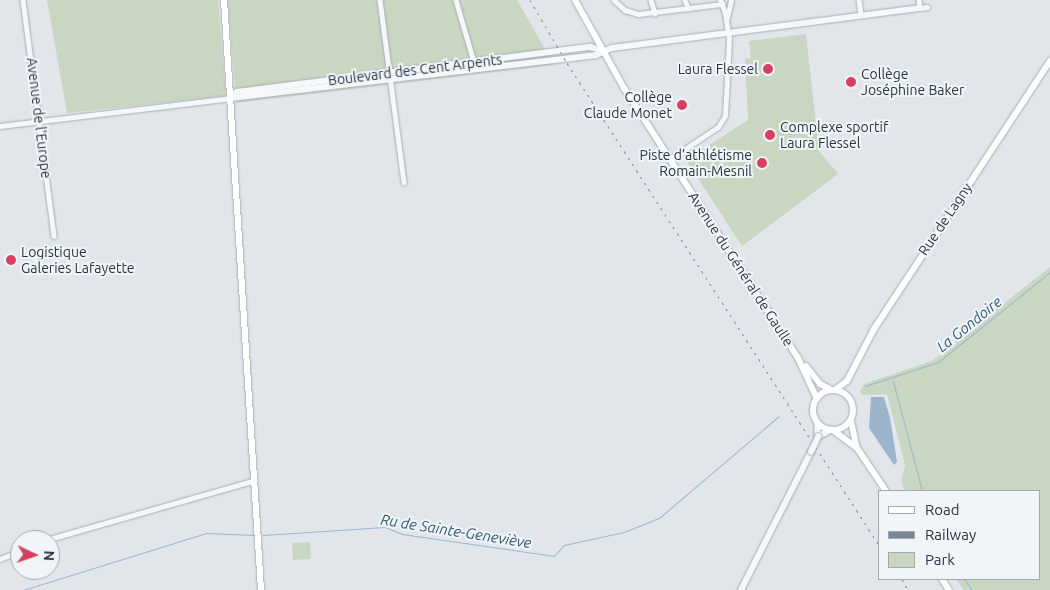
<!DOCTYPE html>
<meta charset="utf-8">
<style>
body{margin:0}
#map{position:relative;width:1050px;height:590px;overflow:hidden;background:#e2e6eb;font-family:Ubuntu,sans-serif}
div>[style]{position:absolute}
.green>*{inset:0;background:#c8d6c2;transform-origin:0 0}
.water>*{inset:0;background:#9bb5cd}
.stream>*{height:1px;margin:-0.5px;padding:0 0.5px;transform-origin:0.5px;border-radius:0.5px;background:#9bb5cd}
.roads{filter:drop-shadow(0 0 1px #a7adb6) drop-shadow(0 0 1px #a7adb6)}
.minor>*{height:4.5px;margin:-2.25px;padding:0 2.25px;transform-origin:2.25px;border-radius:2.25px;background:#f5f7f9}
.tertiary>*{height:5.5px;margin:-2.75px;padding:0 2.75px;transform-origin:2.75px;border-radius:2.75px;background:#f5f7f9}
.secondary>*{height:6px;margin:-3px;padding:0 3px;transform-origin:3px;border-radius:3px;background:#fff}
.secondary>.ring{margin:-3px;padding:0;box-sizing:content-box;background:none;border:6px solid #fff;border-radius:50%}
.rail>*{height:1px;margin-top:-0.5px;transform-origin:0;background:repeating-linear-gradient(90deg,#7a8696 0 2.5px,transparent 0 7.5px)}
.bridges{filter:drop-shadow(0 0 1px #a7adb6) drop-shadow(0 0 1px #a7adb6)}
.tertiary-bridge>*{height:5.5px;margin:-2.75px;padding:0 2.75px;transform-origin:2.75px;border-radius:2.75px;background:#f5f7f9}
.dots>*{width:14px;height:14px;translate:-50% -50%;box-sizing:border-box;border:2px solid #f2f5f8;border-radius:50%}
span{translate:-50% -50%;white-space:nowrap;text-align:center;line-height:1.15;-webkit-text-stroke:4px #f2f5f8;paint-order:stroke}
.poi-label{font-size:14px;color:#293444}
.right{translate:-100% -50%;text-align:right}
.left{translate:0 -50%;text-align:left}
.street-label{font-size:14px;color:#293444}
.water-label{font-size:15px;color:#30557b;font-style:italic}
.legend{position:absolute;left:878px;top:490px;width:162px;height:90px;box-sizing:border-box;background:#f2f5f8;border:1px solid #a2a8b0;margin:0;padding:6px 9px;list-style:none;font-size:15px;color:#293444}
.legend li{display:flex;align-items:center;gap:10px;height:25px}
.legend b{width:25px;border:1px solid #a2a8b0}
.north{position:absolute;left:10px;top:530px;width:50px;height:50px;box-sizing:border-box;background:#f2f5f8;border:1px solid #a2a8b0;border-radius:50%;rotate:93deg;font-size:14px;font-weight:700;line-height:20px;text-align:center;color:#293444}
.north::after{content:'';display:block;margin:auto;width:18px;height:22px;background:#d7405d;clip-path:polygon(50% 0,100% 100%,50% 72%,0 100%)}
</style>
<div id="map">
<div class="green">
<div style="clip-path:polygon(47px 0,218px 0,226px 96px,67px 113px)"></div>
<div style="clip-path:polygon(228px 0,517px 0,554px 65px,236px 103px)"></div>
<div style="clip-path:polygon(806px 34px,819px 151px,838px 174px,742px 246px,686px 160px,748px 120px,745px 59px,751px 58px,749px 41px)"></div>
<div style="clip-path:polygon(1050px 267px,1050px 590px,964px 590px,956px 579px,1039px 579px,1039px 491px,905px 491px,901px 482px,905px 465px,887px 394px,862px 395px,860px 391px,864px 384px,932px 361px)"></div>
<div style="left:310px;top:542px;width:17px;height:18px;rotate:87deg"></div>
</div>
<div class="water">
<div style="clip-path:polygon(871px 397px,884px 397px,890px 418px,897px 462px,894px 465px,869px 428px)"></div>
</div>
<div class="stream">
<div style="left:893px;top:381px;width:114px;rotate:75.2deg"></div>
<div style="left:865px;top:386px;width:77px;rotate:-18.2deg"></div>
<div style="left:938px;top:362px;width:144px;rotate:-38.8deg"></div>
<div style="left:263px;top:535px;width:122px;rotate:-3.8deg"></div>
<div style="left:385px;top:527px;width:18px;rotate:22deg"></div>
<div style="left:402px;top:534px;width:154px;rotate:8.2deg"></div>
<div style="left:554px;top:556px;width:15px;rotate:-48deg"></div>
<div style="left:564px;top:545px;width:61px;rotate:-12.2deg"></div>
<div style="left:624px;top:532px;width:38px;rotate:-22deg"></div>
<div style="left:659px;top:518px;width:157px;rotate:-40.4deg"></div>
<div style="left:964px;top:579px;width:14px;rotate:54deg"></div>
<div style="left:23px;top:590px;width:192px;rotate:-17.3deg"></div>
<div style="left:206px;top:533px;width:48px;rotate:2.4deg"></div>
</div>
<div class="roads">
<div class="minor">
<div style="left:23px;top:0;width:238px;rotate:82.5deg"></div>
<div style="left:380px;top:0;width:184px;rotate:82.5deg"></div>
<div style="left:456px;top:0;width:65px;rotate:73.8deg"></div>
<div style="left:614px;top:0;width:15px;rotate:42deg"></div>
<div style="left:625px;top:10px;width:14px;rotate:17deg"></div>
<div style="left:638px;top:14px;width:85px;rotate:-6.8deg"></div>
<div style="left:651px;top:0;width:14px;rotate:73deg"></div>
<div style="left:685px;top:0;width:9px;rotate:69deg"></div>
<div style="left:859px;top:0;width:15px;rotate:82deg"></div>
<div style="left:919px;top:0;width:8px;rotate:83deg"></div>
<div style="left:920px;top:8px;width:7px;rotate:-8deg"></div>
<div style="left:727px;top:18px;width:18px;rotate:-77deg"></div>
<div style="left:0;top:126px;width:233px;rotate:-6.9deg"></div>
<div style="left:670px;top:159px;width:58px;rotate:-33.7deg"></div>
<div style="left:718px;top:127px;width:13px;rotate:-58deg"></div>
<div style="left:725px;top:116px;width:77px;rotate:-87deg"></div>
<div style="left:729px;top:39px;width:26px;rotate:-99deg"></div>
<div style="left:725px;top:13px;width:14px;rotate:-111deg"></div>
<div style="left:46px;top:540px;width:217px;rotate:-16deg"></div>
<div style="left:0;top:559px;width:22px;rotate:-22deg"></div>
</div>
<div class="tertiary">
<div style="left:231px;top:98px;width:368px;rotate:-6.7deg"></div>
<div style="left:596px;top:55px;width:17px;rotate:-24deg"></div>
<div style="left:612px;top:48px;width:311px;rotate:-7.4deg"></div>
<div style="left:231px;top:98px;width:8px;rotate:-45deg"></div>
<div style="left:237px;top:92px;width:356px;rotate:-7.3deg"></div>
<div style="left:590px;top:47px;width:11px;rotate:15deg"></div>
<div style="left:818px;top:424px;width:13px;rotate:90deg"></div>
<div style="left:818px;top:437px;width:14px;rotate:-30deg"></div>
<div style="left:741px;top:590px;width:155px;rotate:-63.1deg"></div>
</div>
<div class="secondary">
<div style="left:224px;top:0;width:591px;rotate:86.41deg"></div>
<div style="left:575px;top:0;width:101px;rotate:60.9deg"></div>
<div style="left:624px;top:88px;width:321px;rotate:57.2deg"></div>
<div style="left:798px;top:358px;width:45px;rotate:65.1deg"></div>
<div style="left:806px;top:366px;width:23px;rotate:52deg"></div>
<div style="left:820px;top:384px;width:13px;rotate:27deg"></div>
<div style="left:835px;top:390px;width:15px;rotate:-37deg"></div>
<div style="left:847px;top:381px;width:59px;rotate:-62.6deg"></div>
<div style="left:874px;top:329px;width:321px;rotate:-56.7deg"></div>
<div class="ring" style="left:813px;top:390px;width:34px;height:34px"></div>
<div style="left:851px;top:421px;width:25px;rotate:78deg"></div>
<div style="left:833px;top:430px;width:30px;rotate:37deg"></div>
<div style="left:857px;top:448px;width:52px;rotate:56deg"></div>
<div style="left:942px;top:579px;width:13px;rotate:58deg"></div>
</div>
</div>
<div class="rail">
<div style="left:530px;top:0;width:73px;rotate:59.6deg"></div>
<div style="left:567px;top:63px;width:574px;rotate:57.08deg"></div>
<div style="left:902px;top:579px;width:13px;rotate:61deg"></div>
</div>
<div class="bridges">
<div class="tertiary-bridge">
<div style="left:811px;top:452px;width:17px;rotate:-65deg"></div>
</div>
</div>
<div class="dots">
<div style="left:768px;top:69px;background:#d7405d"></div>
<div style="left:851px;top:82px;background:#d7405d"></div>
<div style="left:682px;top:105px;background:#d7405d"></div>
<div style="left:770px;top:135px;background:#d7405d"></div>
<div style="left:762px;top:163px;background:#d7405d"></div>
<div style="left:11px;top:260px;background:#d7405d"></div>
</div>
<div class="poi-label">
<span class="right" style="left:758px;top:69px">Laura Flessel</span>
<span class="left" style="left:861px;top:82px">Collège<br>Joséphine Baker</span>
<span class="right" style="left:672px;top:105px">Collège<br>Claude Monet</span>
<span class="left" style="left:780px;top:135px">Complexe sportif<br>Laura Flessel</span>
<span class="right" style="left:752px;top:163px">Piste d’athlétisme<br>Romain-Mesnil</span>
<span class="left" style="left:21px;top:260px">Logistique<br>Galeries Lafayette</span>
</div>
<div class="street-label">
<span style="left:415px;top:70px;rotate:-7deg">Boulevard des Cent Arpents</span>
<span style="left:39px;top:118px;rotate:83deg">Avenue de l'Europe</span>
<span style="left:945px;top:219px;rotate:-56deg">Rue de Lagny</span>
<span style="left:741px;top:269px;rotate:57deg">Avenue du Général de Gaulle</span>
</div>
<div class="water-label">
<span style="left:969px;top:324px;rotate:-39deg">La Gondoire</span>
<span style="left:456px;top:531px;rotate:9deg">Ru de Sainte-Geneviève</span>
</div>
<ul class="legend">
<li><b style="height:6px;background:#fff"></b>Road</li>
<li><b style="height:6px;background:#7a8696"></b>Railway</li>
<li><b style="height:14px;background:#c8d6c2"></b>Park</li>
</ul>
<div class="north">N</div>
</div>
